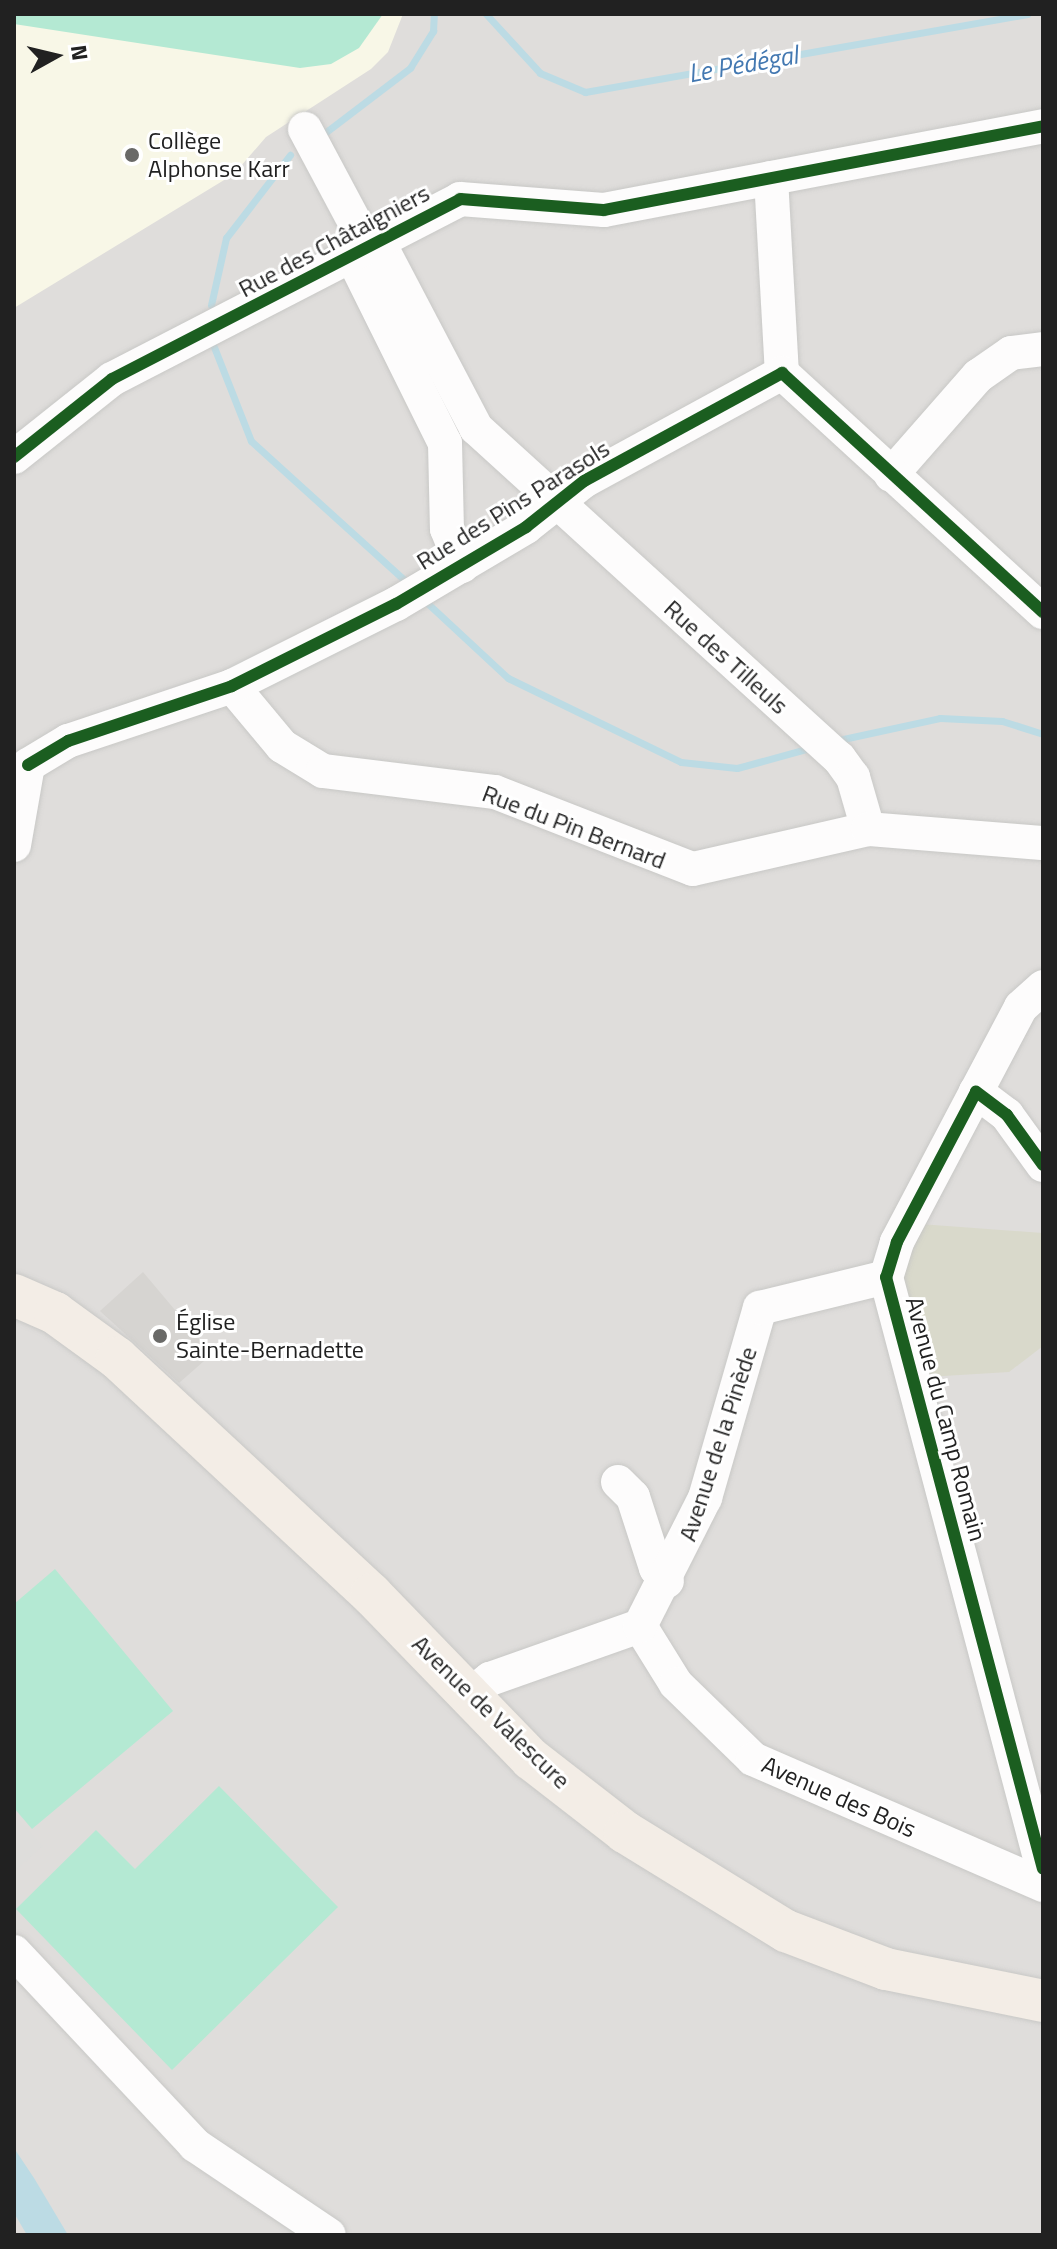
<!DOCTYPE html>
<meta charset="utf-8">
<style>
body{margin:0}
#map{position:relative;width:1057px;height:2249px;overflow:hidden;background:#f0eeea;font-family:"Titillium Web",sans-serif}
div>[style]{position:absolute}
.residential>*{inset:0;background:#dfdddb;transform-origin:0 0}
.education>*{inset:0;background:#f8f7e7}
.religious>*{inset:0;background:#dedddb}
.construction>*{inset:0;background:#d9d9cb}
.pitch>*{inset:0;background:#b4e9d3}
.water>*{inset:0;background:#bcdbe4}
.stream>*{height:7px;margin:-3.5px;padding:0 3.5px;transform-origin:3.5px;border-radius:3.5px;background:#bcdbe4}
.building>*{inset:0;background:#d6d4d1}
.roads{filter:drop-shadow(0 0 2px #c8c8c6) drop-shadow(0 0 2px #c8c8c6)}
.minor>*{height:34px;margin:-17px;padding:0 17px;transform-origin:17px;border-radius:17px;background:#fdfcfc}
.major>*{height:42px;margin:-21px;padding:0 21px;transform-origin:21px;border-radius:21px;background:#f3ede6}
.cycleway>*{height:12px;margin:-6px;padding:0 6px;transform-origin:6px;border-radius:6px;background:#1b5e20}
.dots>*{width:22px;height:22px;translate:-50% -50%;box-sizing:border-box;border:4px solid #fff;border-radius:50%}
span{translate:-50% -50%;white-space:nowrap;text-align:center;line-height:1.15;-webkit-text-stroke:6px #fff;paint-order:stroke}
.poi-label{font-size:24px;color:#212121}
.left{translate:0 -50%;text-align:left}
.street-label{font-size:24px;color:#212121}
.water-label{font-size:26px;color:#4378b1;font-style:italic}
.frame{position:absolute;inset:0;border:16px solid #212121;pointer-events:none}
.north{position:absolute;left:16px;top:16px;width:80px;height:80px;-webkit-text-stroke:6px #fff;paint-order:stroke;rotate:82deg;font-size:22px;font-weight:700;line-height:32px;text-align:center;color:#212121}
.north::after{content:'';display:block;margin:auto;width:28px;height:36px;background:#212121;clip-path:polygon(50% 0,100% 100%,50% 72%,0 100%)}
</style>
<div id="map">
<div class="residential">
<div style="left:14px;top:14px;width:1029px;height:2221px"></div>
</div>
<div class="education">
<div style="clip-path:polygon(14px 14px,403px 14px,388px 52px,371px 69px,266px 137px,234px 174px,14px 308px)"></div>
</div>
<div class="religious">
<div style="clip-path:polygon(14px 1814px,43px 1846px,14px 1872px)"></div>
</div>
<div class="construction">
<div style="clip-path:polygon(920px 1224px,1043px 1233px,1043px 1346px,1009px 1372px,927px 1377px,898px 1273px)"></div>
</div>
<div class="pitch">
<div style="clip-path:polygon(14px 14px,383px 14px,359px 48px,331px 64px,300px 68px,14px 24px)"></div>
<div style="clip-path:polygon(55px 1569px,173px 1711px,32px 1829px,14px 1808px,14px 1604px)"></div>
<div style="clip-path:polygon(219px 1786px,338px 1907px,172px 2070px,16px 1909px,96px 1830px,135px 1869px)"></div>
</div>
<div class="water">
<div style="clip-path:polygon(14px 2148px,34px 2178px,68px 2235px,27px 2235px,14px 2213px)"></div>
</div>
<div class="stream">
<div style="left:486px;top:14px;width:80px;rotate:47.5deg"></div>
<div style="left:540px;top:73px;width:49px;rotate:22.9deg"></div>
<div style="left:585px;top:92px;width:449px;rotate:-10deg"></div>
<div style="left:326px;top:132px;width:106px;rotate:-37.3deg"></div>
<div style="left:410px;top:68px;width:44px;rotate:-58.1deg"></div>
<div style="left:433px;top:31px;width:17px;rotate:-87deg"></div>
<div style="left:211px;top:305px;width:69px;rotate:-77.4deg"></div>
<div style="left:226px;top:238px;width:105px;rotate:-52.4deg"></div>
<div style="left:214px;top:347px;width:101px;rotate:68.5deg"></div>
<div style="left:251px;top:441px;width:215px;rotate:42.2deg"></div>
<div style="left:424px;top:600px;width:115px;rotate:42.9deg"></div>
<div style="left:508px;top:678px;width:192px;rotate:25.9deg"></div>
<div style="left:681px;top:762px;width:56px;rotate:6.1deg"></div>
<div style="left:737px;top:768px;width:76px;rotate:-15.3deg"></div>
<div style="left:834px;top:741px;width:108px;rotate:-12.2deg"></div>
<div style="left:940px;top:718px;width:62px;rotate:2.8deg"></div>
<div style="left:1002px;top:721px;width:43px;rotate:17.6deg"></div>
</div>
<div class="building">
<div style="clip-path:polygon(143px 1272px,212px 1354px,179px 1383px,100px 1311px)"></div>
</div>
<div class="roads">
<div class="minor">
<div style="left:305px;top:129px;width:136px;rotate:61.9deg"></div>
<div style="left:771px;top:178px;width:195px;rotate:86.8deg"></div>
<div style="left:379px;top:243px;width:209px;rotate:62.3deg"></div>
<div style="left:476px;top:428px;width:491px;rotate:42.3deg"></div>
<div style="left:839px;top:758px;width:24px;rotate:54deg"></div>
<div style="left:853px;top:777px;width:54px;rotate:73.9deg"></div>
<div style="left:353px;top:258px;width:207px;rotate:63.6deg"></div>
<div style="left:445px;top:443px;width:86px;rotate:88.7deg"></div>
<div style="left:447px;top:529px;width:40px;rotate:68deg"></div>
<div style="left:14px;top:457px;width:125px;rotate:-38.5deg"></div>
<div style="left:112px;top:379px;width:392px;rotate:-27.3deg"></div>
<div style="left:460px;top:199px;width:144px;rotate:4.4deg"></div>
<div style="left:604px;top:210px;width:447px;rotate:-10.8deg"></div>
<div style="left:891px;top:475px;width:132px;rotate:-48.7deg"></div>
<div style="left:978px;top:376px;width:40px;rotate:-34.9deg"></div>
<div style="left:1011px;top:353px;width:32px;rotate:-7deg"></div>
<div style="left:232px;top:686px;width:78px;rotate:50.2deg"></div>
<div style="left:282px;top:746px;width:48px;rotate:31.4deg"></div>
<div style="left:323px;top:771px;width:173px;rotate:7deg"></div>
<div style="left:495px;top:792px;width:212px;rotate:21.3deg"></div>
<div style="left:693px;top:869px;width:180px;rotate:-12.9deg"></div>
<div style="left:868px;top:829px;width:176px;rotate:4.6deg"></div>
<div style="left:28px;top:765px;width:47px;rotate:-31deg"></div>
<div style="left:68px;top:741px;width:173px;rotate:-18.5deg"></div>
<div style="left:232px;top:686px;width:183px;rotate:-26.6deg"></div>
<div style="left:396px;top:604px;width:151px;rotate:-30.6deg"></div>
<div style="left:526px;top:527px;width:74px;rotate:-38.4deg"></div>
<div style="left:584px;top:481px;width:226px;rotate:-28.6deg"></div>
<div style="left:782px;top:373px;width:354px;rotate:42.5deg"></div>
<div style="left:14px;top:845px;width:81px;rotate:-80.1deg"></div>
<div style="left:976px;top:1092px;width:96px;rotate:-62.1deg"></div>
<div style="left:1021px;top:1007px;width:30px;rotate:-42deg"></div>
<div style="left:1043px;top:1165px;width:62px;rotate:-125.8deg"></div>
<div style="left:1007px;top:1115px;width:39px;rotate:-143deg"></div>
<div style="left:976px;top:1092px;width:170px;rotate:117.8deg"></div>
<div style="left:897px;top:1242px;width:37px;rotate:107deg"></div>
<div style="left:886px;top:1277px;width:612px;rotate:75.15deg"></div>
<div style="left:618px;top:1482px;width:21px;rotate:45deg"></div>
<div style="left:633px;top:1497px;width:75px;rotate:72.1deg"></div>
<div style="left:656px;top:1568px;width:17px;rotate:50deg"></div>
<div style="left:640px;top:1626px;width:68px;rotate:58.2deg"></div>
<div style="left:676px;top:1684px;width:107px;rotate:44.2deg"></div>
<div style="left:753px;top:1759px;width:316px;rotate:23.5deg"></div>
<div style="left:470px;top:1695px;width:26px;rotate:-39deg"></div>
<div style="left:490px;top:1679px;width:159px;rotate:-19.5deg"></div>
<div style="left:640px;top:1626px;width:144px;rotate:-63.1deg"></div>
<div style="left:705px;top:1498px;width:198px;rotate:-73.9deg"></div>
<div style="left:760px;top:1308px;width:130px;rotate:-13.8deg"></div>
<div style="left:14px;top:1952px;width:265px;rotate:46.8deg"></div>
<div style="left:195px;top:2145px;width:161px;rotate:33.9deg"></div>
</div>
<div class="major">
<div style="left:14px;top:1295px;width:45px;rotate:23.7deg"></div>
<div style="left:55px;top:1313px;width:77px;rotate:36deg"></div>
<div style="left:117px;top:1358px;width:347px;rotate:42.9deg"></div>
<div style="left:371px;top:1594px;width:230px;rotate:45.9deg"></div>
<div style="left:531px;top:1759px;width:119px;rotate:37.8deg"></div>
<div style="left:625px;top:1832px;width:189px;rotate:31.6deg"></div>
<div style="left:786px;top:1931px;width:107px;rotate:20.8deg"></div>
<div style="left:886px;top:1969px;width:160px;rotate:11.5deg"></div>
</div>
</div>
<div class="cycleway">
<div style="left:14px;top:457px;width:125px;rotate:-38.5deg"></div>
<div style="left:112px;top:379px;width:392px;rotate:-27.3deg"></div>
<div style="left:460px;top:199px;width:144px;rotate:4.4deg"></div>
<div style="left:604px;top:210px;width:447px;rotate:-10.8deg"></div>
<div style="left:28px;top:765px;width:47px;rotate:-31deg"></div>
<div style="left:68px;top:741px;width:173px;rotate:-18.5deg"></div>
<div style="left:232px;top:686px;width:183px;rotate:-26.6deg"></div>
<div style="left:396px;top:604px;width:151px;rotate:-30.6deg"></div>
<div style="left:526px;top:527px;width:74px;rotate:-38.4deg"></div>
<div style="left:584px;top:481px;width:226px;rotate:-28.6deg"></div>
<div style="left:782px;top:373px;width:354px;rotate:42.5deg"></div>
<div style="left:1043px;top:1165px;width:62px;rotate:-125.8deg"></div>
<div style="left:1007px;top:1115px;width:39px;rotate:-143deg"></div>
<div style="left:976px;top:1092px;width:170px;rotate:117.8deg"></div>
<div style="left:897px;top:1242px;width:37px;rotate:107deg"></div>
<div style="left:886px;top:1277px;width:612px;rotate:75.15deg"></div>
</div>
<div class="dots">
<div style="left:132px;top:155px;background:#696967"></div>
<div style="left:160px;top:1336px;background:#696967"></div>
</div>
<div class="poi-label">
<span class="left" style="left:148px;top:155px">Collège<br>Alphonse Karr</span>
<span class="left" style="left:176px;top:1336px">Église<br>Sainte-Bernadette</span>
</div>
<div class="street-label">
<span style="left:334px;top:241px;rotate:-28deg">Rue des Châtaigniers</span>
<span style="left:513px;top:505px;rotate:-32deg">Rue des Pins Parasols</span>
<span style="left:726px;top:657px;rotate:42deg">Rue des Tilleuls</span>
<span style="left:574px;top:827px;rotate:21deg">Rue du Pin Bernard</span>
<span style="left:946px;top:1419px;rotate:75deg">Avenue du Camp Romain</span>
<span style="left:718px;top:1444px;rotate:-72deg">Avenue de la Pinède</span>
<span style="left:491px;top:1712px;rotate:44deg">Avenue de Valescure</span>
<span style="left:839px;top:1797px;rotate:24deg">Avenue des Bois</span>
</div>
<div class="water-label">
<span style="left:743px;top:64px;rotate:-10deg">Le Pédégal</span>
</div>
<div class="frame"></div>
<div class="north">N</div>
</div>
